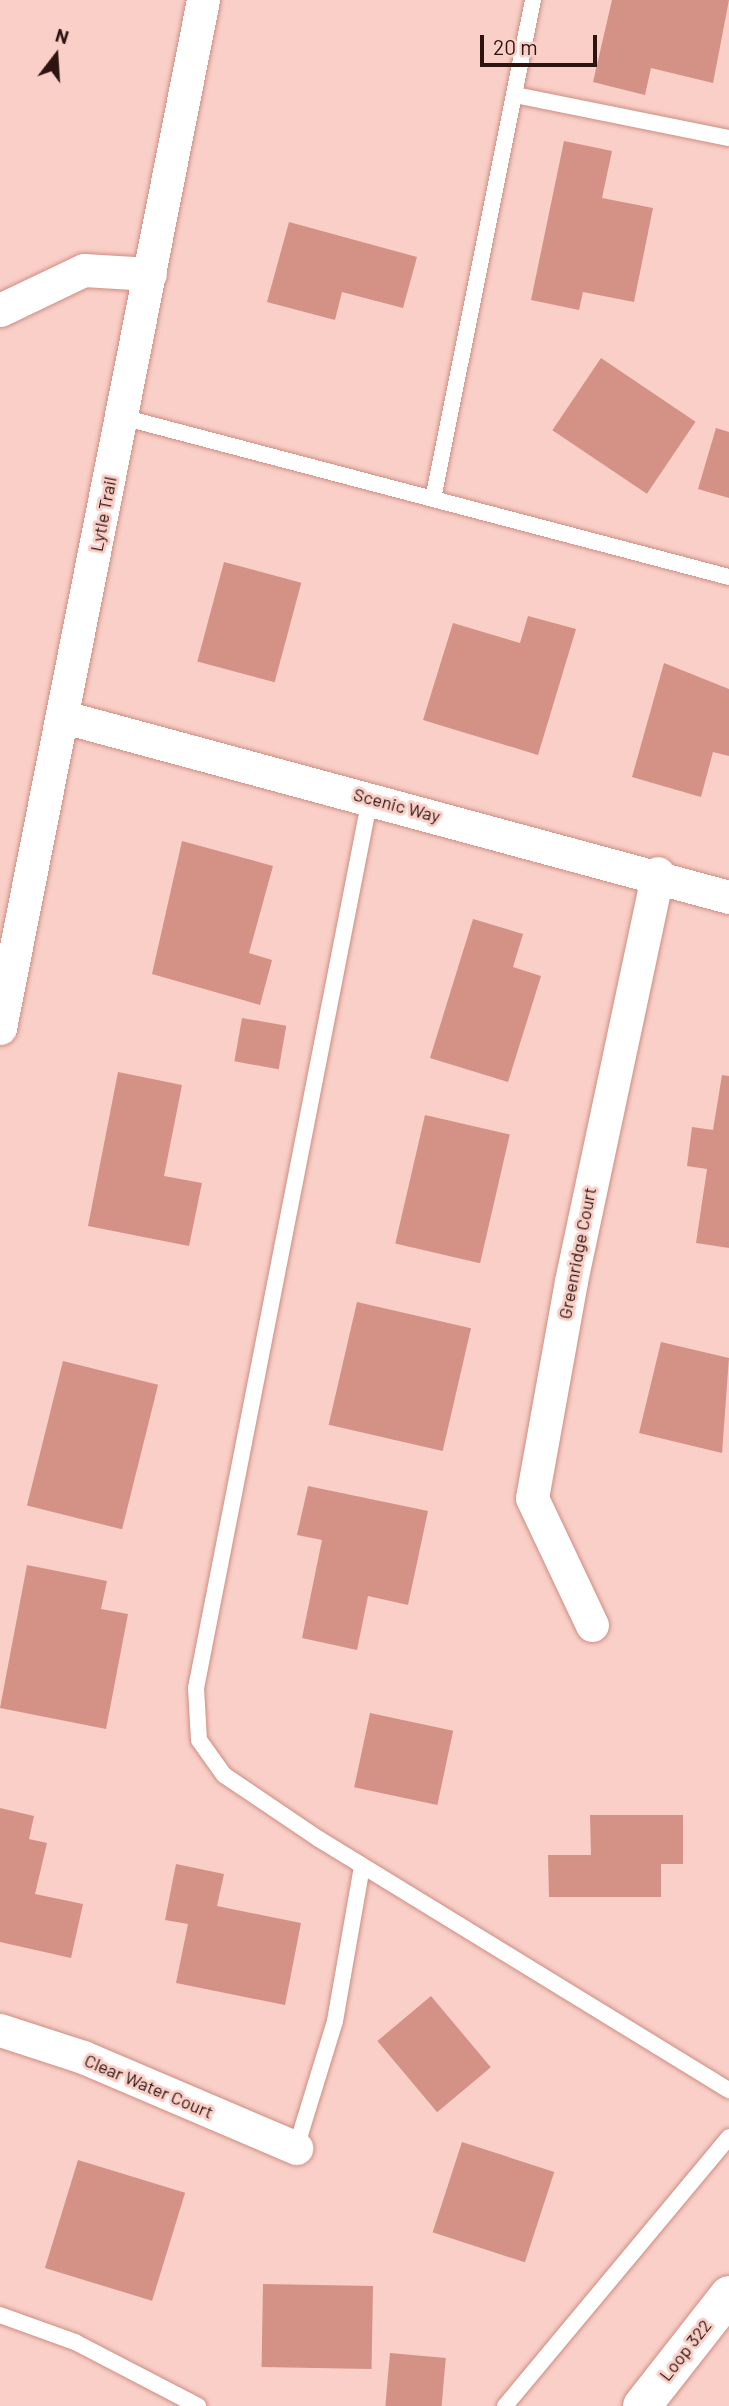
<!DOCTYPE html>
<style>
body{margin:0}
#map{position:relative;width:729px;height:2406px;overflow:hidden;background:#f9cfc7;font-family:Barlow,sans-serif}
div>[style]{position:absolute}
.building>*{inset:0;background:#d49287;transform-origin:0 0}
.roads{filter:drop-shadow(0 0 2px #ce8d82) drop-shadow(0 0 2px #ce8d82)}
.lane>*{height:16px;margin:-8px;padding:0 8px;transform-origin:8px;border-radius:8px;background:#fff}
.street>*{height:33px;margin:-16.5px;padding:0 16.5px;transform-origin:16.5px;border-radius:16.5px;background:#fff}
.secondary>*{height:38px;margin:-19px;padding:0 19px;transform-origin:19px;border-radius:19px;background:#fff}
span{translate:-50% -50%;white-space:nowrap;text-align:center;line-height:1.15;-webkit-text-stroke:6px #f9cfc7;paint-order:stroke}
.street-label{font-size:18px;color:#2d1411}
.north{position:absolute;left:21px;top:21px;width:70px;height:70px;-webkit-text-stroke:5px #f9cfc7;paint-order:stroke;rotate:17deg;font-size:19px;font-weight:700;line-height:28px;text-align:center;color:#2d1411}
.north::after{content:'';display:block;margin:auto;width:24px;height:32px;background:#2d1411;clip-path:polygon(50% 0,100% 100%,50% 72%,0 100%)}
.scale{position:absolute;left:480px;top:35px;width:117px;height:32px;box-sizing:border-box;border:4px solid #2d1411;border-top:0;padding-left:9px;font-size:21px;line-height:24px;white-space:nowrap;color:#2d1411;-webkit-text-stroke:5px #f9cfc7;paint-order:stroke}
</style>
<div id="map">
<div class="building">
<div style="clip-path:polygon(612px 0,729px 0,713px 83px,651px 68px,645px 95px,593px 82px)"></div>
<div style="clip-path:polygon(564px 141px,612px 151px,602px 198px,653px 208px,634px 302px,583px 292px,579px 310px,531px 300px)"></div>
<div style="clip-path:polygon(289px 222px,417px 257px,403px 308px,342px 292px,335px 320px,267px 302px)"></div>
<div style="left:601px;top:358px;width:114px;height:87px;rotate:34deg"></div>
<div style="clip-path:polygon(716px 428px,729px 432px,729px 498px,698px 489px)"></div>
<div style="left:224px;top:562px;width:80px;height:103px;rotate:15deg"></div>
<div style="clip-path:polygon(528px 616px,576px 629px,538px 755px,423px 720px,453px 623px,520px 643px)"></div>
<div style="clip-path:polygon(664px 663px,729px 689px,729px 756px,713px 752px,701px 797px,632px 777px)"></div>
<div style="clip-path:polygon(182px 841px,273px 866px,249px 953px,272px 960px,260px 1005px,152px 974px)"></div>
<div style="clip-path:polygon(473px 919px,523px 934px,513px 967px,541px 976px,508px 1082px,430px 1058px)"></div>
<div style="left:242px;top:1018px;width:45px;height:44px;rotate:10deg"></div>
<div style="clip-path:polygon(118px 1072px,182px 1085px,164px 1176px,202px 1183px,189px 1246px,88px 1226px)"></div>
<div style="clip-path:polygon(722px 1075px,729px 1076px,729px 1248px,696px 1243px,707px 1169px,687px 1166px,692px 1127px,713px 1130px)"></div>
<div style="left:425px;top:1115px;width:87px;height:132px;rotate:13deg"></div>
<div style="left:357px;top:1302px;width:117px;height:126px;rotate:13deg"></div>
<div style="clip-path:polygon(661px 1342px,729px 1358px,722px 1453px,639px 1433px)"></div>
<div style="left:63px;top:1361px;width:98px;height:149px;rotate:14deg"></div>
<div style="clip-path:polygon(308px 1486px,428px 1511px,408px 1605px,368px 1596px,357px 1650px,302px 1638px,322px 1540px,297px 1535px)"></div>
<div style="clip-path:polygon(27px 1565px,107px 1581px,101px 1609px,128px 1614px,106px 1729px,0 1708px)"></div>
<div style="left:370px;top:1713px;width:85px;height:76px;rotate:12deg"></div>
<div style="clip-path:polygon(0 1808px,34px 1816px,29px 1839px,47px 1843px,35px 1894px,83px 1904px,71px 1958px,0 1942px)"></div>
<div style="clip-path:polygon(590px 1815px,683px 1815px,683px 1864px,661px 1864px,661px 1897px,549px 1897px,548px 1855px,591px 1855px)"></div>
<div style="clip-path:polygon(176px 1864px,224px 1874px,217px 1906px,301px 1923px,285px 2005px,176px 1983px,188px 1924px,165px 1920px)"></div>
<div style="left:431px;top:1996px;width:93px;height:70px;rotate:50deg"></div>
<div style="left:462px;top:2142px;width:97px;height:95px;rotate:18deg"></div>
<div style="left:78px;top:2160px;width:112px;height:113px;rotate:17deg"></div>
<div style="left:263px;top:2284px;width:110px;height:83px;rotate:1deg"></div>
<div style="left:390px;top:2353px;width:56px;height:53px;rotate:5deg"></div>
</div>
<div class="roads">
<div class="lane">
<div style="left:515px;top:95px;width:218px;rotate:11.4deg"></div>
<div style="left:122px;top:417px;width:628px;rotate:14.77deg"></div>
<div style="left:433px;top:499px;width:509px;rotate:-78.67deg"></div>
<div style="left:370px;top:798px;width:907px;rotate:101.06deg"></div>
<div style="left:196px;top:1688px;width:52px;rotate:86.7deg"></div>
<div style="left:199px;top:1740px;width:43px;rotate:54.5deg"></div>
<div style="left:224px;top:1775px;width:115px;rotate:34deg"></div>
<div style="left:319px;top:1839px;width:481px;rotate:31.5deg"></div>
<div style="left:296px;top:2148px;width:133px;rotate:-72.9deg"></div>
<div style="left:335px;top:2021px;width:157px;rotate:-80.1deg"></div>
<div style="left:0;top:2315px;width:80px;rotate:19.8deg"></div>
<div style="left:75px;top:2342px;width:139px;rotate:27.5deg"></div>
<div style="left:505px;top:2406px;width:350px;rotate:-50.2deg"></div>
</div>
<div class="street">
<div style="left:0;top:310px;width:93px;rotate:-25.5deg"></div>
<div style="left:84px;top:270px;width:66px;rotate:3.5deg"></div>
<div style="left:64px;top:717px;width:689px;rotate:15.15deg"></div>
<div style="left:0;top:1028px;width:1048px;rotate:-78.83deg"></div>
<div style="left:592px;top:1625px;width:140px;rotate:-115.3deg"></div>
<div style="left:532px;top:1498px;width:220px;rotate:-79.8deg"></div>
<div style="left:571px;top:1281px;width:417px;rotate:-78deg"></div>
<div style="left:0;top:2030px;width:87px;rotate:18deg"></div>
<div style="left:83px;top:2057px;width:232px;rotate:23.1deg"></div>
</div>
<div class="secondary">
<div style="left:642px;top:2406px;width:141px;rotate:-51.9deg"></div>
</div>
</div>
<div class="street-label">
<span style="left:103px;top:514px;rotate:-79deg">Lytle Trail</span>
<span style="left:397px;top:805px;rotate:15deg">Scenic Way</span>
<span style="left:577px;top:1253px;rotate:-79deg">Greenridge Court</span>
<span style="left:149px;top:2086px;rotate:23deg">Clear Water Court</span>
<span style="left:685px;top:2350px;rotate:-52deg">Loop 322</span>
</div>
<div class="north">N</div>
<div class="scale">20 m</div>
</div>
